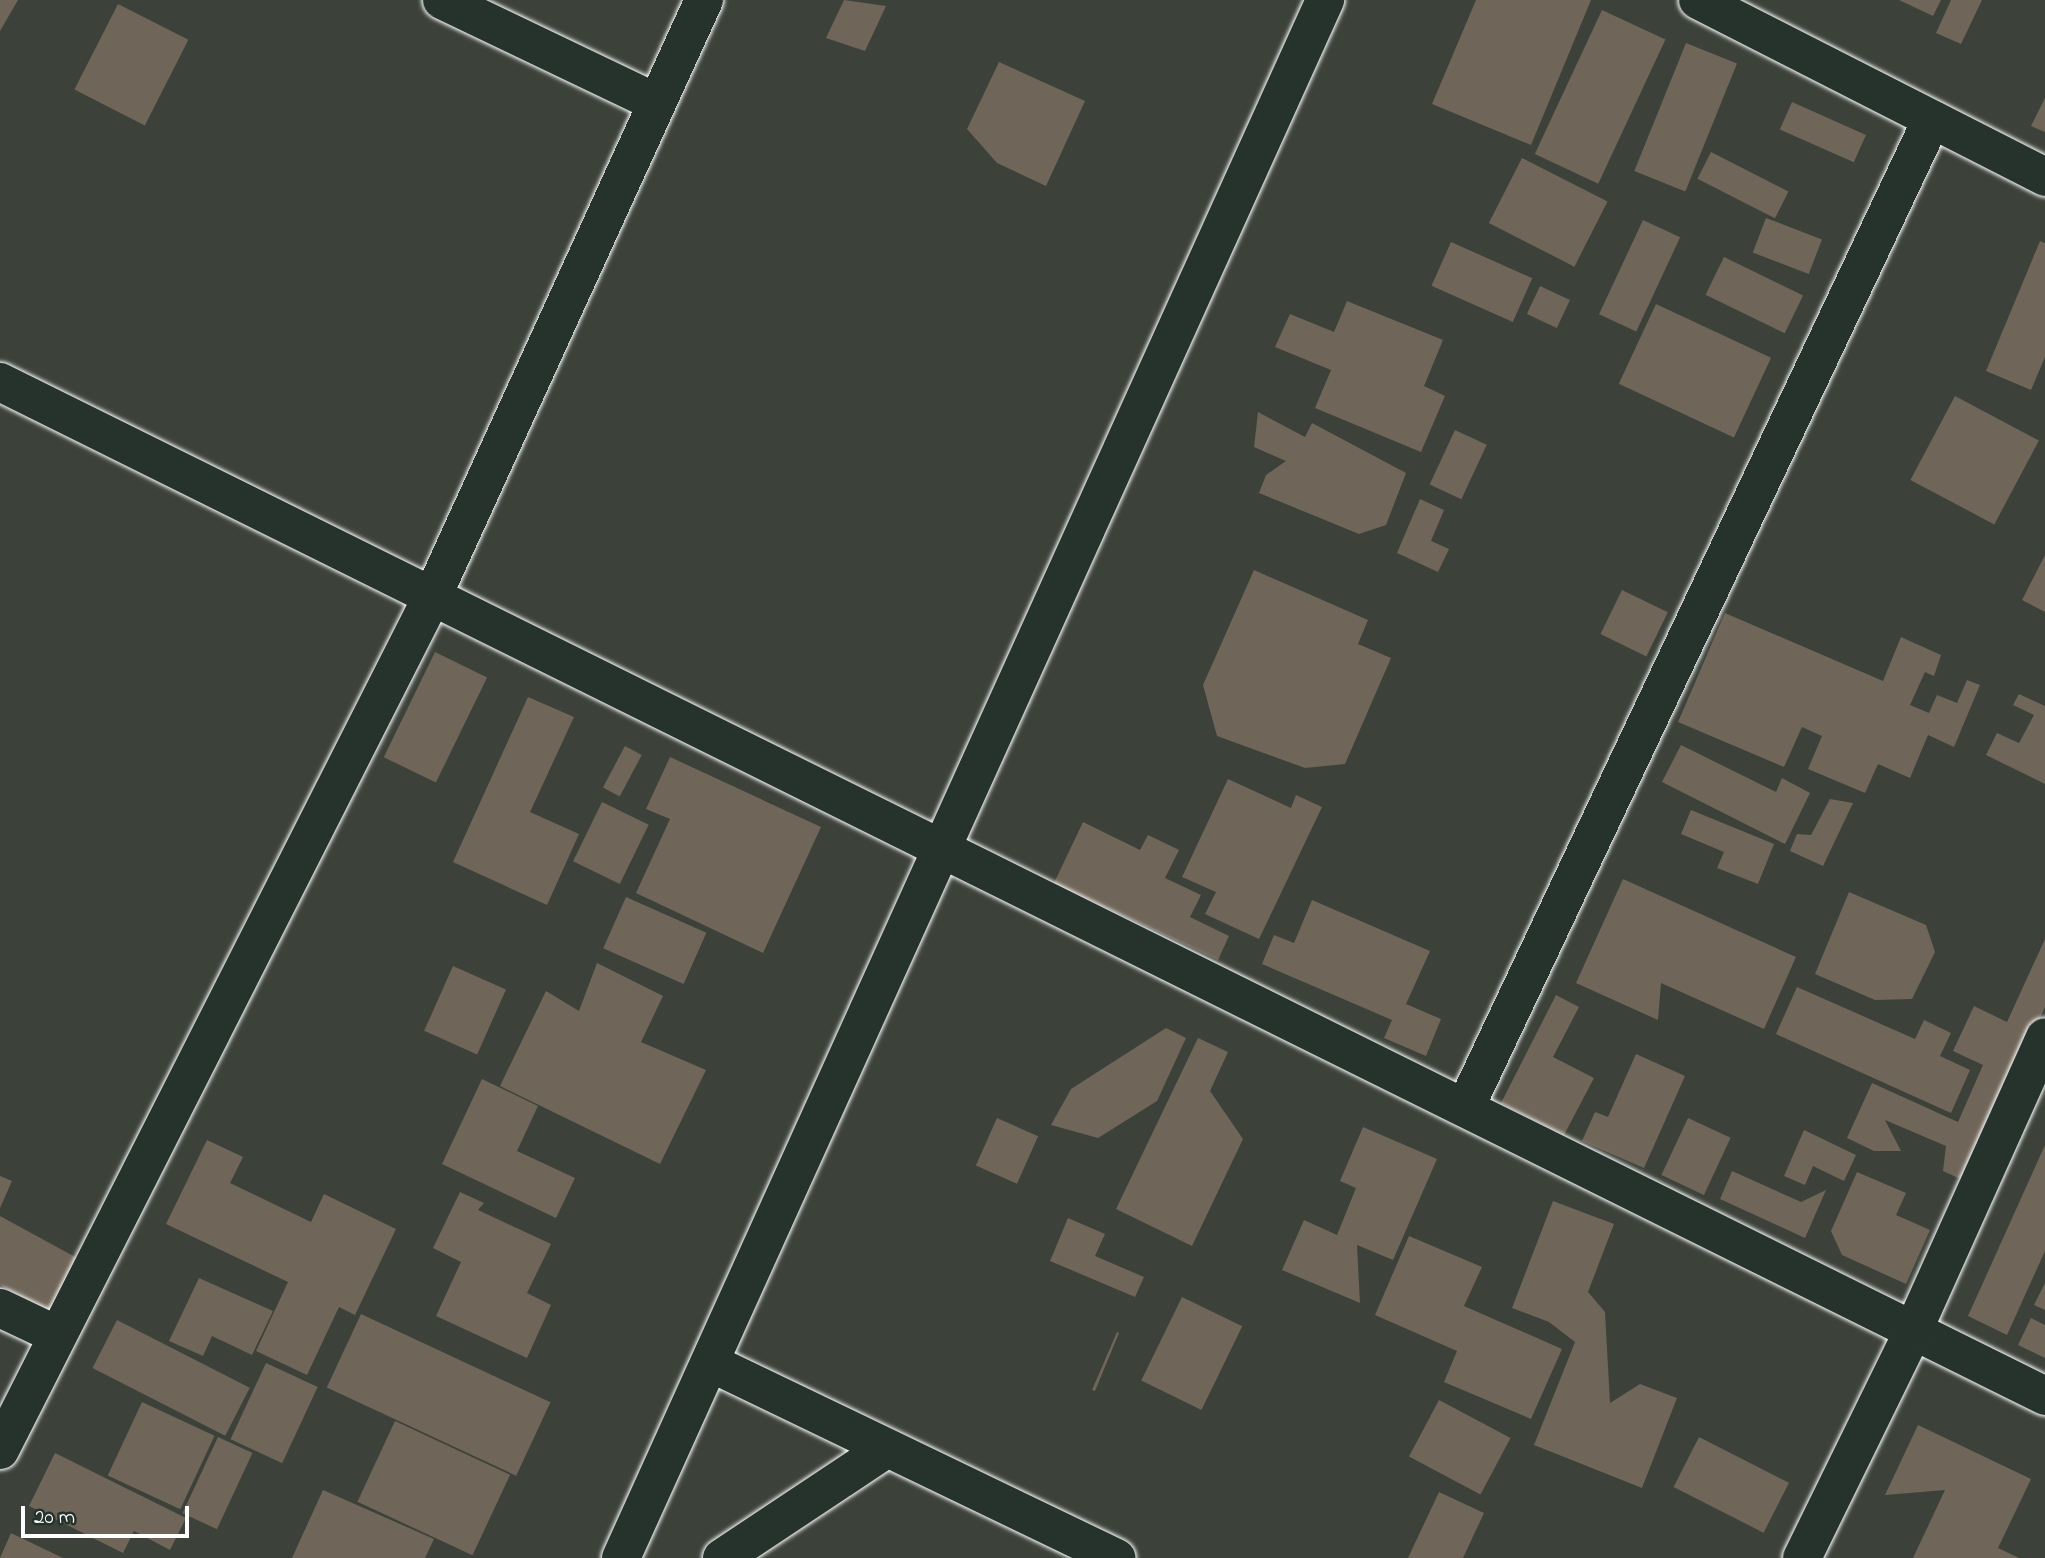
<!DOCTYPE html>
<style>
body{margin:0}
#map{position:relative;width:2045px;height:1558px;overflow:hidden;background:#3c423a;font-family:"Indie Flower",sans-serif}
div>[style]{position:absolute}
.building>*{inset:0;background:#6f6558;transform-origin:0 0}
.roads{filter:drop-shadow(0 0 2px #fff) drop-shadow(0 0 2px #fff)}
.street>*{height:38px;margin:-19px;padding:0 19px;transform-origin:19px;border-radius:19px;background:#26332d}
.secondary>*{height:38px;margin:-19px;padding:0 19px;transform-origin:19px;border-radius:19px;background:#26332d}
span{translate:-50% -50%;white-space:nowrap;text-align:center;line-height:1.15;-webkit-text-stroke:5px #26332d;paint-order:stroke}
.scale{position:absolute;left:21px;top:1506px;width:168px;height:32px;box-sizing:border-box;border:4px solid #fff;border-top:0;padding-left:9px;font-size:21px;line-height:24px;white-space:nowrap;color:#fff;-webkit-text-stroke:5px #26332d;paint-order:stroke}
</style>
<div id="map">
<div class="building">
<div style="clip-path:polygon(0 0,18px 0,0 31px)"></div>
<div style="clip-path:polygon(844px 0,886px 6px,865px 51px,826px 38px)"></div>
<div style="clip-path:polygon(1476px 0,1591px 0,1531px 145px,1432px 104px)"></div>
<div style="clip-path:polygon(1899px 0,1941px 0,1933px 16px)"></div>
<div style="clip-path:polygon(1951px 0,1982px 0,1961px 44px,1936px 33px)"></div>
<div style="left:118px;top:4px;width:79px;height:96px;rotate:27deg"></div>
<div style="left:1602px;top:10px;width:70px;height:159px;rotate:25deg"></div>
<div style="left:1686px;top:43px;width:55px;height:138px;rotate:22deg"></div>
<div style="clip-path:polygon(999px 62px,1085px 101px,1046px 186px,997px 163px,967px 129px)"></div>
<div style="clip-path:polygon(2045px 98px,2045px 132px,2031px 126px)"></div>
<div style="left:1792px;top:102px;width:81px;height:30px;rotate:24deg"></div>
<div style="left:1711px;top:152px;width:87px;height:30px;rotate:27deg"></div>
<div style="left:1522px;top:158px;width:96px;height:73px;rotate:27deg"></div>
<div style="left:1766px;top:218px;width:60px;height:37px;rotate:21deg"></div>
<div style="left:1643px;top:220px;width:41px;height:104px;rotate:25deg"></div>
<div style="clip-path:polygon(2040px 241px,2045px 243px,2045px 357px,2031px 390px,1986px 371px)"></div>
<div style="left:1451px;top:242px;width:89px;height:48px;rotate:24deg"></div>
<div style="left:1724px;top:257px;width:88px;height:42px;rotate:26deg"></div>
<div style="left:1540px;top:286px;width:33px;height:31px;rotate:25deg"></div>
<div style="clip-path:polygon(1347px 301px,1443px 340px,1424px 386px,1445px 396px,1421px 452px,1315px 408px,1331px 370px,1275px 347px,1290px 314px,1334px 332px)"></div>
<div style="left:1656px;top:304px;width:127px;height:88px;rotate:25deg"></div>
<div style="left:1955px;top:396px;width:95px;height:95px;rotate:28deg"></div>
<div style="clip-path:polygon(1258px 412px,1305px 437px,1312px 423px,1406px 473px,1386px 525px,1359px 534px,1259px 493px,1266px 475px,1286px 461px,1254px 447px)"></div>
<div style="left:1455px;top:430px;width:35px;height:60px;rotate:25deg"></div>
<div style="clip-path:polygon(1420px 499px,1444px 510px,1431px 541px,1449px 549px,1438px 572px,1397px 553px)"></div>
<div style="clip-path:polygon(2045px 555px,2045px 612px,2022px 600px)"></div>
<div style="clip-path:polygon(1254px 570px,1368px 620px,1358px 644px,1391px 658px,1345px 764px,1305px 768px,1217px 736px,1203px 685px)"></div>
<div style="left:1622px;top:590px;width:51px;height:49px;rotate:26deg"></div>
<div style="clip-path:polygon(1725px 613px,1883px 681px,1901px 637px,1941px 655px,1934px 676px,1925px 672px,1910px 705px,1929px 713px,1937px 695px,1957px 703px,1967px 680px,1980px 685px,1954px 747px,1928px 735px,1910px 778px,1878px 764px,1865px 793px,1808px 769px,1822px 736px,1802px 727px,1784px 767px,1678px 722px)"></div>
<div style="left:435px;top:652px;width:58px;height:117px;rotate:26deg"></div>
<div style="clip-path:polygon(2019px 694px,2045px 706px,2045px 784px,1986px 755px,1997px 733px,2019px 743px,2034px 715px,2013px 705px)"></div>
<div style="clip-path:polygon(528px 697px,574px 717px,530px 812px,579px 834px,547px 905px,453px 862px)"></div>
<div style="clip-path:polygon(1681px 745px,1776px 792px,1782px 778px,1810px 793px,1785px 844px,1662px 782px)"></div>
<div style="left:625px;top:746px;width:19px;height:47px;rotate:28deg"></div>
<div style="clip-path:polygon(670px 757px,821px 827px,763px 953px,636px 893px,670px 819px,646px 809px)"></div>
<div style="clip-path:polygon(1228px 779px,1291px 808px,1296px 795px,1322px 807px,1259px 939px,1205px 914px,1216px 892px,1182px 877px)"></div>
<div style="clip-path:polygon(1830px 799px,1853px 803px,1823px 866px,1790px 851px,1797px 834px,1811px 835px)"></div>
<div style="left:602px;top:802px;width:52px;height:66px;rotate:26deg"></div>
<div style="clip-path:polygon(1691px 810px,1774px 844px,1758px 884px,1717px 868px,1724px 852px,1681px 834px)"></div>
<div style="clip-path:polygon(1083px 822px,1140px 850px,1148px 835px,1179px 850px,1165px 878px,1201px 895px,1190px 917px,1229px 936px,1218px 960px,1054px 883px)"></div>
<div style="clip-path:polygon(1623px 879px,1796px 957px,1764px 1029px,1661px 983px,1658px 1020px,1576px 983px)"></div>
<div style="clip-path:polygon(1849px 892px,1926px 925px,1935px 952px,1912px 999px,1875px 1000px,1815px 974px)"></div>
<div style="left:626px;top:897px;width:88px;height:56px;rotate:24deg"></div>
<div style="clip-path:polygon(1312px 900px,1430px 951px,1406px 1004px,1441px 1019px,1426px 1056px,1384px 1038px,1392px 1020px,1262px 964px,1274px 935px,1294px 943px)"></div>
<div style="clip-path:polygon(2045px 939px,2045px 1007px,1967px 1182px,1943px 1171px,1946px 1146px,1885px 1120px,1901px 1151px,1874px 1151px,1847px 1138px,1872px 1083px,1958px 1122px,1983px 1065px,1953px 1051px,1974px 1006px,2007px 1022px)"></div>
<div style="clip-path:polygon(597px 963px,663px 996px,641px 1042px,706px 1070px,660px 1164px,500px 1086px,546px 991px,579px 1011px)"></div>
<div style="left:453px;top:966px;width:58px;height:71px;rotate:24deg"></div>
<div style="clip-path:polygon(1797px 987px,1915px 1039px,1924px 1020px,1951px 1033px,1940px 1056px,1970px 1070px,1951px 1113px,1776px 1034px)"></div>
<div style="clip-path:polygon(1556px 995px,1579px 1007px,1553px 1057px,1594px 1078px,1564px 1135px,1501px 1103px)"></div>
<div style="clip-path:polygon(1166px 1028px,1186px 1038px,1157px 1101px,1098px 1138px,1051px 1125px,1071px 1089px)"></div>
<div style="clip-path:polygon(1198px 1038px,1228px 1052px,1210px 1091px,1243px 1139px,1192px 1246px,1116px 1209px)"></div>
<div style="clip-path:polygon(1636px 1054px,1685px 1076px,1644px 1168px,1582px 1141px,1595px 1112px,1608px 1117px)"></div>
<div style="clip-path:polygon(482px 1079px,538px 1106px,517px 1151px,575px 1178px,556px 1218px,442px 1164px)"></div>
<div style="left:997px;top:1118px;width:45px;height:52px;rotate:24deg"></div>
<div style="left:1688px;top:1118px;width:47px;height:63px;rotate:25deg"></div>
<div style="clip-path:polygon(1363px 1127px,1437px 1159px,1393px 1260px,1357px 1245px,1360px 1303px,1282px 1270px,1304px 1220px,1337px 1235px,1356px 1188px,1340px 1181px)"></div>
<div style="clip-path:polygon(1804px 1130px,1856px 1155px,1844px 1181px,1813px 1166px,1805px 1185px,1784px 1176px)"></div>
<div style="clip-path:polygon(207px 1140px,243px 1157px,230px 1183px,311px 1222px,324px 1194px,396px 1229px,355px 1315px,339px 1307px,307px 1375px,256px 1351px,288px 1282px,166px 1224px)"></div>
<div style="clip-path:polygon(2045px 1145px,2045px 1251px,2007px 1335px,1968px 1316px)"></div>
<div style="clip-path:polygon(1732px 1171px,1801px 1202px,1826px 1190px,1805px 1238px,1720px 1199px)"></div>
<div style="clip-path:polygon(1857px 1172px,1906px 1193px,1896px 1215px,1930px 1230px,1906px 1284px,1842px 1255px,1831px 1231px)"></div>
<div style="clip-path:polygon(0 1176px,12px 1181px,0 1208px)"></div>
<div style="clip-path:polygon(460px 1192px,484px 1203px,478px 1210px,551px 1244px,527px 1293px,551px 1305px,527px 1358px,436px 1316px,461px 1262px,433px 1248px)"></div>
<div style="clip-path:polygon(1553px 1201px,1614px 1224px,1588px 1292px,1605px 1312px,1610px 1403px,1640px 1384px,1677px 1398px,1642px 1488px,1534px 1445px,1575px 1342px,1549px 1322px,1512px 1308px)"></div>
<div style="clip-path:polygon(0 1216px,77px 1258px,50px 1311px,0 1285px)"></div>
<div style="clip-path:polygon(1068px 1218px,1105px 1234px,1095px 1256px,1144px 1277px,1135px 1297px,1050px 1261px)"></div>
<div style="clip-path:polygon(1409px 1236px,1482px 1267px,1464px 1306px,1562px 1349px,1531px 1419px,1444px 1382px,1457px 1351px,1375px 1315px)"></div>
<div style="clip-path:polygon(199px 1278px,273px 1311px,252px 1355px,212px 1336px,203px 1356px,169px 1341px)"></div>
<div style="clip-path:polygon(2045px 1283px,2045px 1310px,2034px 1305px)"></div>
<div style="left:1182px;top:1297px;width:67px;height:93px;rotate:26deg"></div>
<div style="left:361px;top:1314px;width:209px;height:81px;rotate:25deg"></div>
<div style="clip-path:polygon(2031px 1318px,2045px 1325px,2045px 1358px,2018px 1345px)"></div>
<div style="left:117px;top:1320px;width:149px;height:54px;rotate:27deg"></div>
<div style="clip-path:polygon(1117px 1332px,1119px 1333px,1095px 1391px,1092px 1390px)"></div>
<div style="left:266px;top:1363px;width:57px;height:84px;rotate:25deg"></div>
<div style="left:1439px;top:1400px;width:81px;height:64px;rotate:28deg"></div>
<div style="left:142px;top:1402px;width:80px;height:81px;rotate:25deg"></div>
<div style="left:395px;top:1421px;width:127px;height:89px;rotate:25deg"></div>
<div style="clip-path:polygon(1918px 1425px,2031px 1479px,1998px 1548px,2019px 1558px,1913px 1558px,1945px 1490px,1885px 1495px)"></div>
<div style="left:218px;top:1437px;width:38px;height:84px;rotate:25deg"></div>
<div style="left:1699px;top:1437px;width:101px;height:56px;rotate:27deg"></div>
<div style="clip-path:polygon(55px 1453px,186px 1518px,170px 1550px,134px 1531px,123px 1553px,29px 1506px)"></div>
<div style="clip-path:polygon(323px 1490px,434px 1539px,425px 1558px,292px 1558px)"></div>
<div style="clip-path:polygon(1439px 1492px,1484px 1513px,1463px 1558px,1408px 1558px)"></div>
<div style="clip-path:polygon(11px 1533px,63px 1558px,0 1558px)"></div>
</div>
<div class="roads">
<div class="street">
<div style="left:442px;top:0;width:236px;rotate:25.6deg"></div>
<div style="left:1698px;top:0;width:390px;rotate:27deg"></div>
<div style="left:0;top:382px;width:2283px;rotate:26.37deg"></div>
<div style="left:1466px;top:1106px;width:1091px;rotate:-64.73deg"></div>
<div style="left:0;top:1308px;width:61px;rotate:25.3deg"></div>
<div style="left:0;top:1450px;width:961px;rotate:-63.14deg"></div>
<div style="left:434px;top:593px;width:652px;rotate:-65.52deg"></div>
<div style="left:722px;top:1558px;width:197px;rotate:-33.6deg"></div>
<div style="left:1802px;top:1558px;width:253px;rotate:-63.9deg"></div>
<div style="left:1913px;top:1331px;width:322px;rotate:-65.8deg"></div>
</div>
<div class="secondary">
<div style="left:711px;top:1363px;width:450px;rotate:25.7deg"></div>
<div style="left:621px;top:1558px;width:1710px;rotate:-65.68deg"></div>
</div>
</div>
<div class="scale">20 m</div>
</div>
